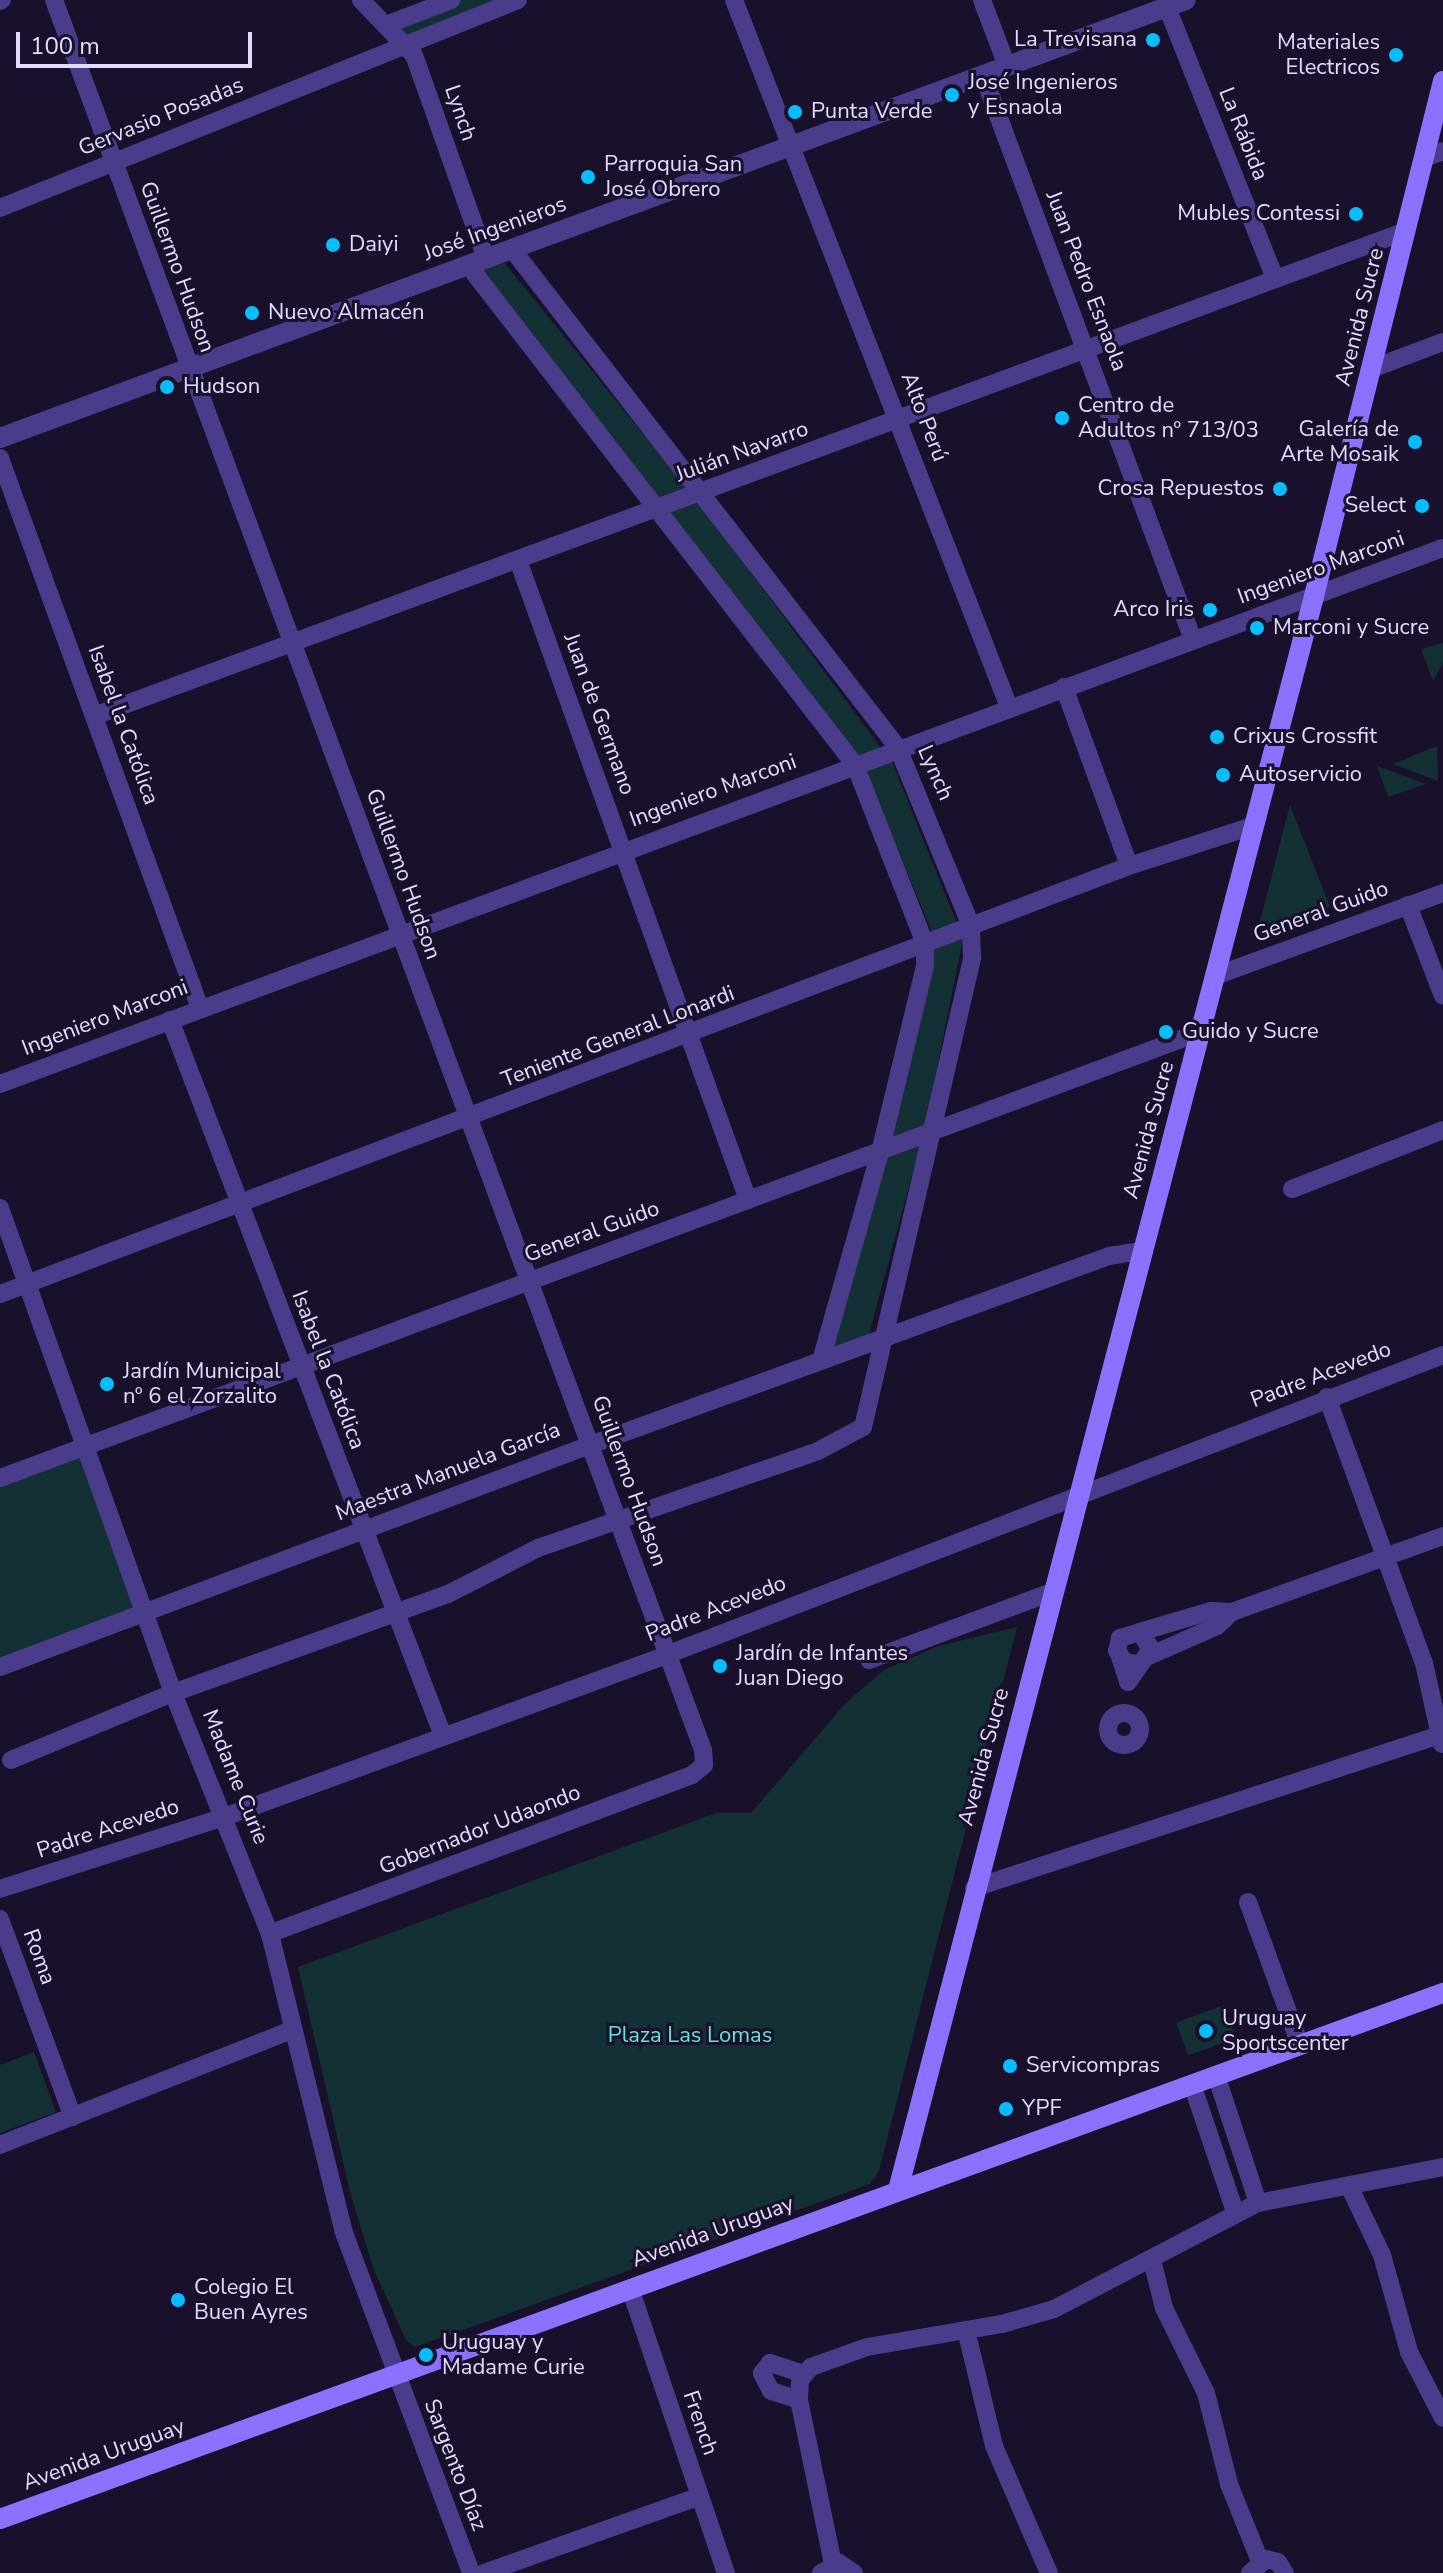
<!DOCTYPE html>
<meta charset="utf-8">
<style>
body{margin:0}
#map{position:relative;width:1443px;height:2573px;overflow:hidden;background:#19102b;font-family:"Nunito Sans",sans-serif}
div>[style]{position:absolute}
.green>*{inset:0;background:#133135;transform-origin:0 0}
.minor>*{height:18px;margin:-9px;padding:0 9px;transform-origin:9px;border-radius:9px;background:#4b3b8b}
.minor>.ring{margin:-9px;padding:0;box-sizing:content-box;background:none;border:18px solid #4b3b8b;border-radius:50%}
.tertiary>*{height:20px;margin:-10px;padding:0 10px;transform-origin:10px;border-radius:10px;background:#4b3b8b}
.secondary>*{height:20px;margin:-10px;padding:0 10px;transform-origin:10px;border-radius:10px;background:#8c71ff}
.dots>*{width:22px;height:22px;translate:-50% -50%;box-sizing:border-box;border:4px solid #19102b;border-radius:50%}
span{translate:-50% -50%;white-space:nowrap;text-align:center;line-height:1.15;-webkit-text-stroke:6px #19102b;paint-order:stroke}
.poi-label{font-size:22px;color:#e5daff}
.right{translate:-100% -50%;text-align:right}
.left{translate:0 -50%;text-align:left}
.street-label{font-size:22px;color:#e5daff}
.park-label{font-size:22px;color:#62e3d8}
.scale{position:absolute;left:16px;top:32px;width:236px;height:36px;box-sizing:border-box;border:4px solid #e5daff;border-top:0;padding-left:10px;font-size:24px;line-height:28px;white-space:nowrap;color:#e5daff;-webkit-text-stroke:6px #19102b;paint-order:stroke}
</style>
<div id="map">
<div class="green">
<div style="clip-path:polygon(451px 0,518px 0,408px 46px,386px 25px)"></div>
<div style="clip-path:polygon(503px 261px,696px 499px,893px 764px,963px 939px,925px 1127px,869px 1334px,833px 1350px,936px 942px,866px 772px,478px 269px)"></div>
<div style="clip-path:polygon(1443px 643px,1443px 663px,1433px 681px,1421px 649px)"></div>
<div style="clip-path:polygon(1437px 746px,1438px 781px,1393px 764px)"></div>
<div style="clip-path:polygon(1377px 766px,1426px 784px,1388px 797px)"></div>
<div style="clip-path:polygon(1290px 805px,1330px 907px,1265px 937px,1258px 929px)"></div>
<div style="clip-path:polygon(85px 1446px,145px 1613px,0 1667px,0 1478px)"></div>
<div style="clip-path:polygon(1017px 1627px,879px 2171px,870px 2184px,415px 2347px,406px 2340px,373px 2268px,350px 2192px,298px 1967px,716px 1813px,751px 1813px,846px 1703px,884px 1670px,938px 1646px)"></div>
<div style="left:1224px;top:2005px;width:35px;height:51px;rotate:70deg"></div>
<div style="clip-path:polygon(34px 2052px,56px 2112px,0 2133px,0 2065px)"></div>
</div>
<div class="minor">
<div style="left:54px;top:0;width:1866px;rotate:69.65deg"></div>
<div style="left:703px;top:1750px;width:15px;rotate:86deg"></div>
<div style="left:704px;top:1765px;width:16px;rotate:140deg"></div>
<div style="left:692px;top:1775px;width:451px;rotate:159.4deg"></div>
<div style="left:361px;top:0;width:76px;rotate:46.1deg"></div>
<div style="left:414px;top:55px;width:215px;rotate:70.5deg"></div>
<div style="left:734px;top:0;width:759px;rotate:68.75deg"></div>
<div style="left:982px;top:0;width:71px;rotate:69.3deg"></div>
<div style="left:0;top:1px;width:2px;rotate:-27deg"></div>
<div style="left:1167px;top:7px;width:292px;rotate:68.3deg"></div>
<div style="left:386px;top:25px;width:70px;rotate:-21deg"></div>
<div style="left:983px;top:75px;width:603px;rotate:69.61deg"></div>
<div style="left:1424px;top:158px;width:20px;rotate:-20deg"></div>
<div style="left:0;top:208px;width:558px;rotate:-21.88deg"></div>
<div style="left:468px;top:265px;width:632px;rotate:52.26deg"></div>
<div style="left:855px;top:765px;width:192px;rotate:68.6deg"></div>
<div style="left:925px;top:944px;width:22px;rotate:90deg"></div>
<div style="left:925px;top:966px;width:191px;rotate:103.6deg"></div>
<div style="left:880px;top:1152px;width:217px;rotate:105.8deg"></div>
<div style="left:1371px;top:369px;width:77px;rotate:-20.6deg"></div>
<div style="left:0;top:458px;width:585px;rotate:70.02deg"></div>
<div style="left:518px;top:560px;width:680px;rotate:70.23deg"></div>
<div style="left:1064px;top:687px;width:190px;rotate:70deg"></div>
<div style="left:94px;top:716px;width:1399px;rotate:-20.29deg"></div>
<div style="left:1408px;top:905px;width:97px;rotate:69deg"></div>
<div style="left:1215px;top:976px;width:243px;rotate:-20deg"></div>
<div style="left:170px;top:1020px;width:766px;rotate:69.13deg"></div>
<div style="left:0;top:1084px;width:1539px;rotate:-20.38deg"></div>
<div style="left:1292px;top:1189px;width:162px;rotate:-21.3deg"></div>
<div style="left:0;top:1208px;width:515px;rotate:70.37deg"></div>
<div style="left:173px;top:1693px;width:260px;rotate:68.1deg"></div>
<div style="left:270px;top:1934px;width:305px;rotate:76.1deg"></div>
<div style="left:343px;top:2230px;width:366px;rotate:69.5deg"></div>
<div style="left:0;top:1294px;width:1207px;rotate:-20.76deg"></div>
<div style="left:1129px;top:866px;width:130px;rotate:-17.9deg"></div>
<div style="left:1327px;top:1397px;width:283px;rotate:70deg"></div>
<div style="left:1424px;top:1663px;width:83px;rotate:77.5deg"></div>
<div style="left:0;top:1478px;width:1280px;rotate:-20.39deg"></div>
<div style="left:1232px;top:1612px;width:224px;rotate:-19.8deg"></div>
<div style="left:1140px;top:1632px;width:74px;rotate:-16.5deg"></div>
<div style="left:1211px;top:1611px;width:21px;rotate:3deg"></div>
<div style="left:1232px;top:1612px;width:21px;rotate:137deg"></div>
<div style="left:1217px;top:1626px;width:74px;rotate:156.2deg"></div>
<div style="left:1120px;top:1657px;width:26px;rotate:72deg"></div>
<div style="left:1128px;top:1682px;width:40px;rotate:-55.1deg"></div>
<div style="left:1151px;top:1649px;width:20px;rotate:-123deg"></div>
<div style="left:1140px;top:1632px;width:21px;rotate:163deg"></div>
<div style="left:1120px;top:1638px;width:13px;rotate:103deg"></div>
<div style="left:1117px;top:1651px;width:14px;rotate:54deg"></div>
<div style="left:1125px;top:1662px;width:13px;rotate:9deg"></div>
<div style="left:869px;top:1660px;width:195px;rotate:-20.4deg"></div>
<div style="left:0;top:1667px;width:630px;rotate:-20.62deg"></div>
<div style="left:590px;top:1445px;width:552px;rotate:-20.01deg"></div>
<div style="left:1109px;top:1256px;width:33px;rotate:-9deg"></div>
<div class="ring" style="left:1108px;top:1713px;width:14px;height:14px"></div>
<div style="left:11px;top:1760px;width:175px;rotate:-22.5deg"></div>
<div style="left:173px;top:1693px;width:292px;rotate:-19.8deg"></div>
<div style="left:448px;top:1594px;width:101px;rotate:-27.1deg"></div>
<div style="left:538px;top:1548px;width:296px;rotate:-19.1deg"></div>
<div style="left:818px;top:1451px;width:51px;rotate:-28.1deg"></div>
<div style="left:863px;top:1427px;width:482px;rotate:-76.9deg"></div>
<div style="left:972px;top:957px;width:31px;rotate:-92deg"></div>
<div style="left:971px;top:926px;width:192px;rotate:-112.3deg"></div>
<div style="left:898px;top:748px;width:631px;rotate:-127.72deg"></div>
<div style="left:974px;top:1888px;width:494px;rotate:-18.2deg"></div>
<div style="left:0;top:1889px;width:238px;rotate:-17.8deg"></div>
<div style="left:227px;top:1816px;width:471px;rotate:-20.1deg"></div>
<div style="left:669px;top:1654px;width:830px;rotate:-21.12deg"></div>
<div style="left:1248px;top:1902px;width:152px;rotate:70deg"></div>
<div style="left:0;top:1919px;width:211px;rotate:69.8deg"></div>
<div style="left:1216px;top:2075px;width:135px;rotate:71.8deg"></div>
<div style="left:1192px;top:2084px;width:135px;rotate:71.4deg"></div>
<div style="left:0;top:2145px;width:312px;rotate:-21.5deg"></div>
<div style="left:1350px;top:2188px;width:74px;rotate:64.5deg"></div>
<div style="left:1382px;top:2255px;width:101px;rotate:74.4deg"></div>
<div style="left:1409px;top:2352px;width:74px;rotate:62.7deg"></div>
<div style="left:1152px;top:2260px;width:49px;rotate:76deg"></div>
<div style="left:1164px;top:2308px;width:95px;rotate:63.7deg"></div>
<div style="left:1206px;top:2393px;width:94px;rotate:75.8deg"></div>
<div style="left:1229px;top:2484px;width:83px;rotate:68.1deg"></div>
<div style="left:630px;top:2288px;width:301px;rotate:71.4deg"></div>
<div style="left:966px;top:2330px;width:119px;rotate:76.4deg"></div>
<div style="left:994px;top:2446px;width:138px;rotate:66.6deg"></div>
<div style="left:799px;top:2400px;width:29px;rotate:-162deg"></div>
<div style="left:771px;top:2391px;width:20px;rotate:-117deg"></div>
<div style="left:762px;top:2373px;width:13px;rotate:-51deg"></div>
<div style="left:770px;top:2363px;width:36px;rotate:18deg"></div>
<div style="left:833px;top:2564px;width:167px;rotate:-101.7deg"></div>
<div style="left:799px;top:2400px;width:20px;rotate:-87deg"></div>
<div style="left:800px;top:2380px;width:17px;rotate:-50deg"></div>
<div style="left:811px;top:2367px;width:59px;rotate:-19.7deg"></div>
<div style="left:867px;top:2347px;width:137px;rotate:-9.7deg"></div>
<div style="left:1002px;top:2324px;width:54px;rotate:-16.1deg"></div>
<div style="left:1054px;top:2309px;width:230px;rotate:-27.5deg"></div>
<div style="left:1258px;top:2203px;width:188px;rotate:-11deg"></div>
<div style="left:484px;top:2573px;width:229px;rotate:-19.6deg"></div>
<div style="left:821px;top:2573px;width:21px;rotate:-29deg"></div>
<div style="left:839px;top:2563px;width:18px;rotate:34deg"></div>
<div style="left:1250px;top:2573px;width:21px;rotate:-41deg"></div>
<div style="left:1266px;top:2559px;width:12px;rotate:14deg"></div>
<div style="left:1278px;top:2562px;width:13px;rotate:58deg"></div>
</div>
<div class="tertiary">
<div style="left:0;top:438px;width:1264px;rotate:-20.27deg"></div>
</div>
<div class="secondary">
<div style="left:898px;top:2190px;width:1647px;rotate:-75.37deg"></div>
<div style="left:1314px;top:596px;width:531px;rotate:-75.94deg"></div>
<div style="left:0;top:2519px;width:1536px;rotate:-20.03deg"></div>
</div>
<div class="dots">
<div style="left:1153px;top:40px;background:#06beff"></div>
<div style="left:1396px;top:55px;background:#06beff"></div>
<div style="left:952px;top:95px;background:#06beff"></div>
<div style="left:795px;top:112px;background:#06beff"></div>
<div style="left:588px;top:177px;background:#06beff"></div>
<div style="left:1356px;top:214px;background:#06beff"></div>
<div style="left:333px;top:245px;background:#06beff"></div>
<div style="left:252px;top:313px;background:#06beff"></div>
<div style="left:167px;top:387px;background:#06beff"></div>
<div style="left:1062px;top:418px;background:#06beff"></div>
<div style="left:1415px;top:442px;background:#06beff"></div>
<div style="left:1280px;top:489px;background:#06beff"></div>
<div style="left:1422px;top:506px;background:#06beff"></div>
<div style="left:1210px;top:610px;background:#06beff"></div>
<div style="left:1257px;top:628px;background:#06beff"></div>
<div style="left:1217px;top:737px;background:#06beff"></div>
<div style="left:1223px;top:775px;background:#06beff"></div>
<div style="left:1166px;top:1032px;background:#06beff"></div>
<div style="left:107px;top:1384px;background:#06beff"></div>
<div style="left:720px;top:1666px;background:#06beff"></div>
<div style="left:1206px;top:2031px;background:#06beff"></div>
<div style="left:1010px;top:2066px;background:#06beff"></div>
<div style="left:1006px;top:2109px;background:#06beff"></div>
<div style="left:178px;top:2300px;background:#06beff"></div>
<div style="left:426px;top:2355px;background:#06beff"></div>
</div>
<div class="poi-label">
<span class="right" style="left:1137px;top:40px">La Trevisana</span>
<span class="right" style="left:1380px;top:55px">Materiales<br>Electricos</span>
<span class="left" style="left:968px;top:95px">José Ingenieros<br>y Esnaola</span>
<span class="left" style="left:811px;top:112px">Punta Verde</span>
<span class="left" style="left:604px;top:177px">Parroquia San<br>José Obrero</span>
<span class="right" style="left:1340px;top:214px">Mubles Contessi</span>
<span class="left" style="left:349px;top:245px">Daiyi</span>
<span class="left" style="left:268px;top:313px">Nuevo Almacén</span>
<span class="left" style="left:183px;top:387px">Hudson</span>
<span class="left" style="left:1078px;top:418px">Centro de<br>Adultos nº 713/03</span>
<span class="right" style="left:1399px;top:442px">Galería de<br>Arte Mosaik</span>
<span class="right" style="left:1264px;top:489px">Crosa Repuestos</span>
<span class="right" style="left:1406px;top:506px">Select</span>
<span class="right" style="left:1194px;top:610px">Arco Iris</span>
<span class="left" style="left:1273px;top:628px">Marconi y Sucre</span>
<span class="left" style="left:1233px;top:737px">Crixus Crossfit</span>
<span class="left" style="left:1239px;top:775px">Autoservicio</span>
<span class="left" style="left:1182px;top:1032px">Guido y Sucre</span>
<span class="left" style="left:123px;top:1384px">Jardín Municipal<br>nº 6 el Zorzalito</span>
<span class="left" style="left:736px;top:1666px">Jardín de Infantes<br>Juan Diego</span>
<span class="left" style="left:1222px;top:2031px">Uruguay<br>Sportscenter</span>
<span class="left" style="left:1026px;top:2066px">Servicompras</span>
<span class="left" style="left:1022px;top:2109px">YPF</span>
<span class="left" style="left:194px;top:2300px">Colegio El<br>Buen Ayres</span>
<span class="left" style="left:442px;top:2355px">Uruguay y<br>Madame Curie</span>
</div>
<div class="street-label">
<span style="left:460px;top:113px;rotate:71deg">Lynch</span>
<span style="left:161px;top:117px;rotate:-22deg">Gervasio Posadas</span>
<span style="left:1243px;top:134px;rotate:68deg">La Rábida</span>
<span style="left:495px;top:229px;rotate:-20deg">José Ingenieros</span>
<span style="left:177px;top:267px;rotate:70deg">Guillermo Hudson</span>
<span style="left:1086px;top:281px;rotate:69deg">Juan Pedro Esnaola</span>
<span style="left:1360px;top:317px;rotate:-76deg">Avenida Sucre</span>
<span style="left:924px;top:417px;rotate:69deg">Alto Perú</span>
<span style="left:742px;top:452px;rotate:-20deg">Julián Navarro</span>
<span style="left:1321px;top:568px;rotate:-20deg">Ingeniero Marconi</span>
<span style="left:599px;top:714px;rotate:70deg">Juan de Germano</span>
<span style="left:123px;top:725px;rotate:70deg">Isabel la Católica</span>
<span style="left:935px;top:773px;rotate:66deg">Lynch</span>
<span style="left:713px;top:791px;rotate:-20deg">Ingeniero Marconi</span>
<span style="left:403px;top:874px;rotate:70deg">Guillermo Hudson</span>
<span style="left:1321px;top:912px;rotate:-20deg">General Guido</span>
<span style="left:105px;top:1018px;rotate:-21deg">Ingeniero Marconi</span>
<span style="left:618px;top:1037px;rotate:-21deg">Teniente General Lonardi</span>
<span style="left:1149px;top:1130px;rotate:-75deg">Avenida Sucre</span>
<span style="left:592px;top:1232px;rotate:-20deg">General Guido</span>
<span style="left:328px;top:1370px;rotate:69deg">Isabel la Católica</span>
<span style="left:1321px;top:1375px;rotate:-21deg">Padre Acevedo</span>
<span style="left:448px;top:1472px;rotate:-21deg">Maestra Manuela García</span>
<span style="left:629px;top:1481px;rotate:70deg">Guillermo Hudson</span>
<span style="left:716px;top:1609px;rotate:-21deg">Padre Acevedo</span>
<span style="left:984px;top:1757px;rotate:-75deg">Avenida Sucre</span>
<span style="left:235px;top:1777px;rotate:68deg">Madame Curie</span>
<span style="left:108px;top:1829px;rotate:-18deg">Padre Acevedo</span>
<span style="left:480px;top:1830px;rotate:-21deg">Gobernador Udaondo</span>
<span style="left:39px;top:1957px;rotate:70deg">Roma</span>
<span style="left:713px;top:2232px;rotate:-20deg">Avenida Uruguay</span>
<span style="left:700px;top:2423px;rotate:71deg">French</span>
<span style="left:104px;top:2455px;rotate:-20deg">Avenida Uruguay</span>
<span style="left:455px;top:2465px;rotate:69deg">Sargento Díaz</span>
</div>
<div class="park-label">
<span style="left:690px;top:2036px">Plaza Las Lomas</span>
</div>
<div class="scale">100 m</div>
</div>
